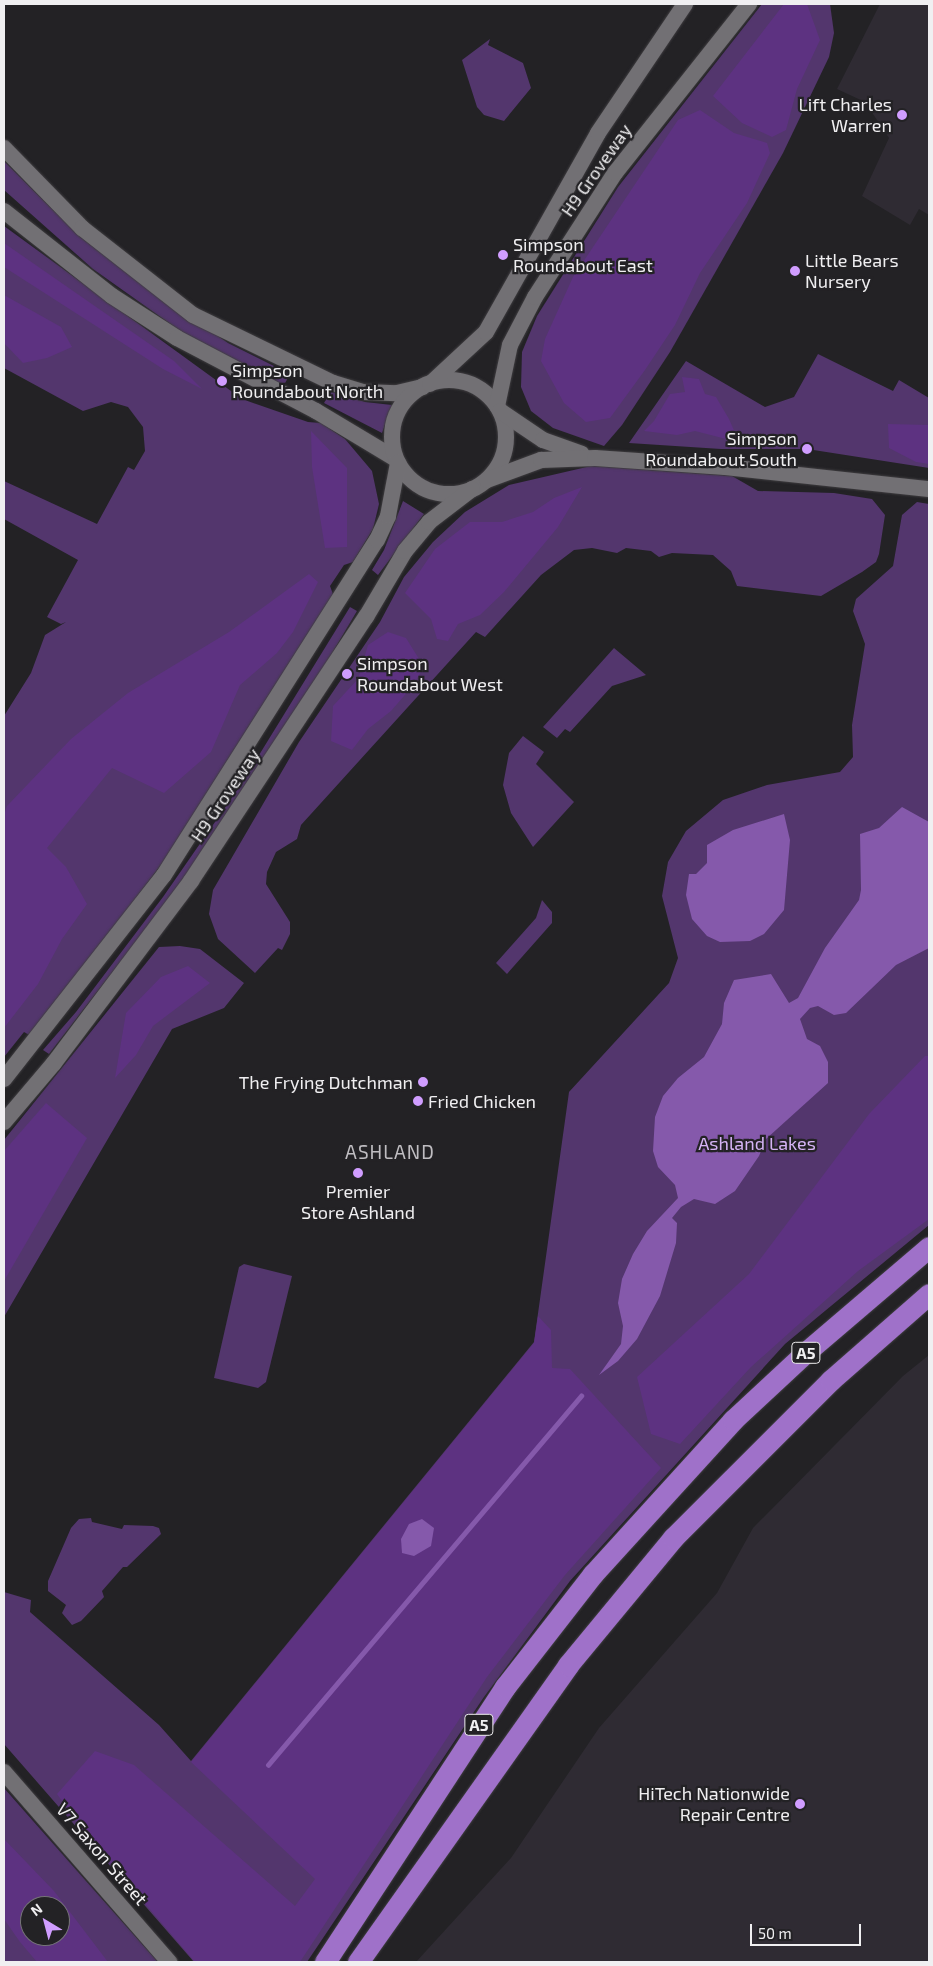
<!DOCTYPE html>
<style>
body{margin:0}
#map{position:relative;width:933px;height:1966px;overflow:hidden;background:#232225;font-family:"Exo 2",sans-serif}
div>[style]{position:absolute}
.built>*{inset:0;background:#2f2b33}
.green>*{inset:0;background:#53366d}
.forest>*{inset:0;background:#5d3281}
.water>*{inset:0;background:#8559ab}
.stream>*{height:4.5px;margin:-2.25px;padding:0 2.25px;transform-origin:2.25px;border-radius:2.25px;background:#8559ab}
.roads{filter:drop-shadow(0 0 1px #3f3d40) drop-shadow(0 0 1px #3f3d40)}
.secondary>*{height:16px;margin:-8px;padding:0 8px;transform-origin:8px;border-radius:8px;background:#727074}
.secondary>.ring{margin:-8px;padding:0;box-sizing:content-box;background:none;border:16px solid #727074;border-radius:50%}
.highway>*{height:21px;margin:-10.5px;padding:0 10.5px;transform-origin:10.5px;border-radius:10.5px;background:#9f71c9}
.dots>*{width:14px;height:14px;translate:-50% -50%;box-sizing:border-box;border:2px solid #232225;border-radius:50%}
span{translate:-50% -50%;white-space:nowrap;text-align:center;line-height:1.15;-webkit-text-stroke:4.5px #232225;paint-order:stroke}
.shield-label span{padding:1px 4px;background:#232225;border:1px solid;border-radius:4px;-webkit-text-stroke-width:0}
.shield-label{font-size:16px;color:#f0eff1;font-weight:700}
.poi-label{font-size:18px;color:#f0eff1}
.right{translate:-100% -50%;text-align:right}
.left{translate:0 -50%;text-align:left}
.street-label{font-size:18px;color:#f0eff1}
.park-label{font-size:18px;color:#d5b4f5}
.neighbourhood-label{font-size:19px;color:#bfbdc1;letter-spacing:1px}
.frame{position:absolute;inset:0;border:5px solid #f0eff1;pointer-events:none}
.north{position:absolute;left:20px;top:1896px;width:50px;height:50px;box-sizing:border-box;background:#232225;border:1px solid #757477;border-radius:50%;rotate:323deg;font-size:14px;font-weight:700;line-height:20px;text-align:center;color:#f0eff1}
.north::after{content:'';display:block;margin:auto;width:18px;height:22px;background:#d09dff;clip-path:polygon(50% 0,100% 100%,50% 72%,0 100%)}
.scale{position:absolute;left:750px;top:1924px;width:111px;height:22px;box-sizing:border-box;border:2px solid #f0eff1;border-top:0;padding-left:6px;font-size:15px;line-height:18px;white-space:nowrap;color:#f0eff1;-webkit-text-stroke:4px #232225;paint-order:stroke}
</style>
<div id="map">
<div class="built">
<div style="clip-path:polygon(880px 4px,929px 4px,929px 215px,919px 209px,910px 225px,862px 196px,889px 138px,865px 102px,837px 89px)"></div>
<div style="clip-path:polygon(929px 1355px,929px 1962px,416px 1962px,511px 1858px,599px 1728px,717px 1593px,753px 1528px,903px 1376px)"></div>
</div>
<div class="green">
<div style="clip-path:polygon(762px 4px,830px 4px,834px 33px,829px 57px,783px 153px,670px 352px,622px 425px,604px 446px,553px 428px,531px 411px,521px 387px,522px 352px,537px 316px,618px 187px)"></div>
<div style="clip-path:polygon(490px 39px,488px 45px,523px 63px,531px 88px,504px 121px,484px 115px,477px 107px,462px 60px)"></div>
<div style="clip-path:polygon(4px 161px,79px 236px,135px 279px,228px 343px,290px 374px,284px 385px,193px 340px,93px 269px,4px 190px)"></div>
<div style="clip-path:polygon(4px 226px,242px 399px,308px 422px,321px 423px,345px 439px,372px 471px,379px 504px,373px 529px,353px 562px,344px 565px,330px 586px,334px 597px,164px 861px,31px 1036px,24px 1032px,4px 1057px,4px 716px,31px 673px,45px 635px,66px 622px,61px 624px,47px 617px,78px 560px,4px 519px,4px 481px,97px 524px,128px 467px,134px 470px,145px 451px,143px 427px,128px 407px,111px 402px,83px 411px,4px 368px)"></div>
<div style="clip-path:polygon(818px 354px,893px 391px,899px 380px,929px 398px,929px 468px,807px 449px,721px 449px,629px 443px,686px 361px,765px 407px,794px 397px)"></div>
<div style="clip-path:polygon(331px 391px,365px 402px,392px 405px,382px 433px,324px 403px)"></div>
<div style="clip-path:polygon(591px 466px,732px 476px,758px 491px,834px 493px,872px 499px,885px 515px,879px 554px,876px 562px,862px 572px,821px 596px,737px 586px,731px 571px,713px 555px,672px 553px,659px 557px,651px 551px,626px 548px,617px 553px,592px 548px,574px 550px,541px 575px,485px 637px,476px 632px,301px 825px,297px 839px,276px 852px,267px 872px,266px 884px,290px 922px,290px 934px,282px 950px,278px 948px,255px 973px,218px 939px,209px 914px,213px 890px,299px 742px,380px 622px,404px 577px,433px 542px,465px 512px,509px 485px)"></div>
<div style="clip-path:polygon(403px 501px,424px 514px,378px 575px,372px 570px,384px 550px)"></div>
<div style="clip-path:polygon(917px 502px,929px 504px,929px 1225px,785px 1344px,570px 1581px,484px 1697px,307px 1962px,194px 1962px,4px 1744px,4px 1592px,31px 1600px,30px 1612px,159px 1725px,191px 1761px,534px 1342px,569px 1092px,669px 983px,678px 958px,662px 896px,668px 862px,686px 831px,723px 800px,767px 785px,840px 772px,853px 757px,852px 725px,865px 644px,853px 611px,856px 599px,893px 566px,902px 515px)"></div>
<div style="clip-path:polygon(350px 607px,357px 611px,312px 687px,185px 878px,49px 1054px,43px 1050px,76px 1012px,163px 897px,240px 786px)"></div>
<div style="clip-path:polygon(614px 648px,646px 675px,612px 686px,570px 732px,565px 729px,557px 738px,543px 727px)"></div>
<div style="clip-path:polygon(523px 736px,544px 752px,536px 764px,574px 802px,533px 847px,511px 813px,503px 785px,509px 753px)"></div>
<div style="clip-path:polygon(542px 900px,552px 912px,552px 923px,507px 974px,496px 963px,536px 918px)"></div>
<div style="clip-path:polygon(180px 946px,200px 949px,244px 983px,224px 1008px,172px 1029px,4px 1317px,4px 1140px,159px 947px)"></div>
<div style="clip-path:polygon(244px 1264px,292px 1276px,266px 1382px,258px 1388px,214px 1378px,239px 1267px)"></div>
<div style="clip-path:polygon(91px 1518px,92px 1522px,122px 1529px,124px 1525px,153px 1526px,159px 1528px,161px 1534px,127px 1567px,123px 1567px,102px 1591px,104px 1597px,81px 1621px,72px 1625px,62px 1613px,66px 1605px,48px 1591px,48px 1581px,71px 1528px,79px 1519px)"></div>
<div style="clip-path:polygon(evenodd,4px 1788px,86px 1881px,158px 1962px,4px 1962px,4px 1788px,30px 1906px,60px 1906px,60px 1936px,30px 1936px,30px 1906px)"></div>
</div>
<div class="forest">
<div style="clip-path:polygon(784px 4px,807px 4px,820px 40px,797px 89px,786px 130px,772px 137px,742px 123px,713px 96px)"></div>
<div style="clip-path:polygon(700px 110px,734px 133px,767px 143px,770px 153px,747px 203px,700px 273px,675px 325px,645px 370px,610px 418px,586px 422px,564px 403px,541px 361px,545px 339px,573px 277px,678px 120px)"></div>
<div style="clip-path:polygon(4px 243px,174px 361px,202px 389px,163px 369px,4px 267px)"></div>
<div style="clip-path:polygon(4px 295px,61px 327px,72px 347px,47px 358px,23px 363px,4px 343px)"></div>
<div style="clip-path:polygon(682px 377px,699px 379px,705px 394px,716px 397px,729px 419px,736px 435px,734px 441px,695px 431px,677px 435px,644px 431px,654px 421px,670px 394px,685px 392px)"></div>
<div style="clip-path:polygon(888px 424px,929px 425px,929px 464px,916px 462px,889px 448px)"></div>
<div style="clip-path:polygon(311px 431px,347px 468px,347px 547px,325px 548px,312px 467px)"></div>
<div style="clip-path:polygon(582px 487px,558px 527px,504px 592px,480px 615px,458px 624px,448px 641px,437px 639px,431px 619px,405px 593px,435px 549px,470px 522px,502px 522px,533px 512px,554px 498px)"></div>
<div style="clip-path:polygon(309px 574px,318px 582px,293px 632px,277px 653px,240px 685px,211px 752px,164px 793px,112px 768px,47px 848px,66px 867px,87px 904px,62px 939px,38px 984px,4px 1028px,4px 815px,7px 806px,71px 739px,128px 693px,229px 632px)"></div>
<div style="clip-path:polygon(388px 632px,406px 638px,424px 667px,411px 688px,391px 711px,368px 729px,352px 750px,331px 741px,333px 706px,358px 679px,368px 645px)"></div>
<div style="clip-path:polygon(188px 966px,210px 983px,153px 1026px,136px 1055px,115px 1078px,126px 1013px,161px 977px)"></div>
<div style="clip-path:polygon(925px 1056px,929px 1056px,929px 1219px,858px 1271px,751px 1367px,680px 1444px,651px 1434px,637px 1377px,749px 1274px,869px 1114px)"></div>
<div style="clip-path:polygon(46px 1103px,87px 1138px,4px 1281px,4px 1151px)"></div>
<div style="clip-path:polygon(538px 1316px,551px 1330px,552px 1368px,570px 1369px,661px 1468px,565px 1575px,487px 1677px,300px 1962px,195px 1962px,88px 1837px,57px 1794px,95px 1751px,134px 1765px,295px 1906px,315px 1879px,191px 1762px,534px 1343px)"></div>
<div style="clip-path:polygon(evenodd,4px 1839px,54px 1891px,108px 1962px,37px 1962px,20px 1942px,4px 1919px,4px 1839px,30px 1906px,60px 1906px,60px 1936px,30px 1936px,30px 1906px)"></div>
</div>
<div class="water">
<div style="clip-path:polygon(902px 807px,929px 822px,929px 948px,896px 965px,846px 1013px,834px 1015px,818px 1006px,810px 1008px,800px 1019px,807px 1039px,820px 1046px,828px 1062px,828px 1083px,766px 1139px,759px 1156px,735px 1191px,715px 1204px,694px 1199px,681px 1207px,672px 1218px,677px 1223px,676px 1243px,660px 1296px,637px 1339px,618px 1361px,599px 1375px,621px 1344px,623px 1326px,618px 1303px,622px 1279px,633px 1254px,647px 1231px,678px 1198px,675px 1185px,658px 1167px,653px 1151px,655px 1117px,663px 1096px,678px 1078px,704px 1057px,722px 1024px,724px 1003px,734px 980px,771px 974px,789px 1003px,798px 998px,825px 948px,859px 900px,861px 890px,860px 834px,879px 828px)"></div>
<div style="clip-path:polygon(784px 814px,790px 840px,784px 910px,764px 934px,750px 941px,720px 942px,707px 936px,692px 919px,686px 895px,689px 874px,696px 874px,707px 863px,707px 845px,733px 830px)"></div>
<div style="clip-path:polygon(422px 1519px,434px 1528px,431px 1546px,414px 1556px,402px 1553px,401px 1539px,409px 1524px)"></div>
</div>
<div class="stream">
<div style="left:268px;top:1765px;width:484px;rotate:-49.7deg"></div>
</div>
<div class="roads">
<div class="secondary">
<div style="left:4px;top:148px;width:112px;rotate:45.7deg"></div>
<div style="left:82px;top:228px;width:141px;rotate:38.1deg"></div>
<div style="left:193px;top:315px;width:156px;rotate:25.9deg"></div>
<div style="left:333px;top:383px;width:30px;rotate:17deg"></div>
<div style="left:362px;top:392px;width:35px;rotate:2deg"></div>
<div style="left:397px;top:393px;width:26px;rotate:-13deg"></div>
<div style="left:4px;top:211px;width:137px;rotate:38.2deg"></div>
<div style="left:112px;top:296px;width:77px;rotate:32.9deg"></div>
<div style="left:177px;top:338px;width:157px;rotate:27.7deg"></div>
<div style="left:316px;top:411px;width:93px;rotate:31deg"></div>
<div class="ring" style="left:392px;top:380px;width:98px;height:98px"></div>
<div style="left:430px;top:384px;width:76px;rotate:-42.9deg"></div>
<div style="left:486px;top:332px;width:228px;rotate:-60.6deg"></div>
<div style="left:598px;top:133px;width:156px;rotate:-56deg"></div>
<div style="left:497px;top:406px;width:62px;rotate:-78deg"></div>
<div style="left:510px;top:345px;width:54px;rotate:-62.5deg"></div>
<div style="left:535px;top:297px;width:148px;rotate:-57.2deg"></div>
<div style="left:615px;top:173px;width:216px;rotate:-51.6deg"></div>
<div style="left:500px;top:411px;width:52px;rotate:34deg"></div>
<div style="left:543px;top:440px;width:41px;rotate:19.7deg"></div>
<div style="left:487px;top:480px;width:58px;rotate:-20.3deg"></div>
<div style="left:541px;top:460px;width:54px;rotate:-2.1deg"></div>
<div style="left:595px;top:458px;width:130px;rotate:4deg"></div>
<div style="left:725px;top:467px;width:205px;rotate:6.2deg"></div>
<div style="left:4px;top:1079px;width:259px;rotate:-51.9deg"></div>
<div style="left:164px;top:875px;width:397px;rotate:-57.6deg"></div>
<div style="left:377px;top:540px;width:26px;rotate:-65deg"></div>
<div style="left:388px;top:516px;width:54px;rotate:-79.3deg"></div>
<div style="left:4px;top:1122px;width:77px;rotate:-49.7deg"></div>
<div style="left:54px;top:1063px;width:228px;rotate:-53deg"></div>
<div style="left:191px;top:881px;width:317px;rotate:-56.5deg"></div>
<div style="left:366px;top:617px;width:77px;rotate:-59.4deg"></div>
<div style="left:405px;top:551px;width:38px;rotate:-50deg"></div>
<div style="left:429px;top:522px;width:54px;rotate:-37.5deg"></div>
<div style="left:4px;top:1772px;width:252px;rotate:49deg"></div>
</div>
<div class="highway">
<div style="left:325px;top:1962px;width:329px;rotate:-56.8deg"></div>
<div style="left:505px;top:1687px;width:143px;rotate:-52.1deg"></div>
<div style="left:593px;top:1574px;width:208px;rotate:-47.7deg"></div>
<div style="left:733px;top:1420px;width:98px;rotate:-42.9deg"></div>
<div style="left:805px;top:1353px;width:163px;rotate:-40.5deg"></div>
<div style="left:358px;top:1962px;width:364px;rotate:-54.7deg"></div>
<div style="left:568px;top:1665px;width:165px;rotate:-50.4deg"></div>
<div style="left:673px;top:1538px;width:223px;rotate:-45deg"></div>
<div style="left:831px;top:1380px;width:130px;rotate:-41.3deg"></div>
</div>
</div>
<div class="dots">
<div style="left:902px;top:115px;background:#d09dff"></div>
<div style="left:503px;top:255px;background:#d09dff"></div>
<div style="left:795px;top:271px;background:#d09dff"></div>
<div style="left:222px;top:381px;background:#d09dff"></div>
<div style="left:807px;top:449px;background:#d09dff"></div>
<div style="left:347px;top:674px;background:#d09dff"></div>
<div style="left:423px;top:1082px;background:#d09dff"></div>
<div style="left:418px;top:1101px;background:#d09dff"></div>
<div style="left:358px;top:1173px;background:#d09dff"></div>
<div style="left:800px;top:1804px;background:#d09dff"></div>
</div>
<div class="shield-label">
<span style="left:806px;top:1353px">A5</span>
<span style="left:479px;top:1725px">A5</span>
</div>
<div class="poi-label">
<span class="right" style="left:892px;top:115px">Lift Charles<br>Warren</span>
<span class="left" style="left:513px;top:255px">Simpson<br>Roundabout East</span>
<span class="left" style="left:805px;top:271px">Little Bears<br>Nursery</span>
<span class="left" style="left:232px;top:381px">Simpson<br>Roundabout North</span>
<span class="right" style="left:797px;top:449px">Simpson<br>Roundabout South</span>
<span class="left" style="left:357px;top:674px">Simpson<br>Roundabout West</span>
<span class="right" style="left:413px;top:1082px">The Frying Dutchman</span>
<span class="left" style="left:428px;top:1101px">Fried Chicken</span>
<span style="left:358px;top:1202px">Premier<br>Store Ashland</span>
<span class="right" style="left:790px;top:1804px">HiTech Nationwide<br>Repair Centre</span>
</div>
<div class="street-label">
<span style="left:596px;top:170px;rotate:-55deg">H9 Groveway</span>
<span style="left:225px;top:795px;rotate:-56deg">H9 Groveway</span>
<span style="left:102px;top:1854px;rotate:49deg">V7 Saxon Street</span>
</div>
<div class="park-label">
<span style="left:757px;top:1143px">Ashland Lakes</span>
</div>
<div class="neighbourhood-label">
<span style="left:390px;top:1152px">ASHLAND</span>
</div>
<div class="frame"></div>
<div class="north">N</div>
<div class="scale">50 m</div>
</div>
